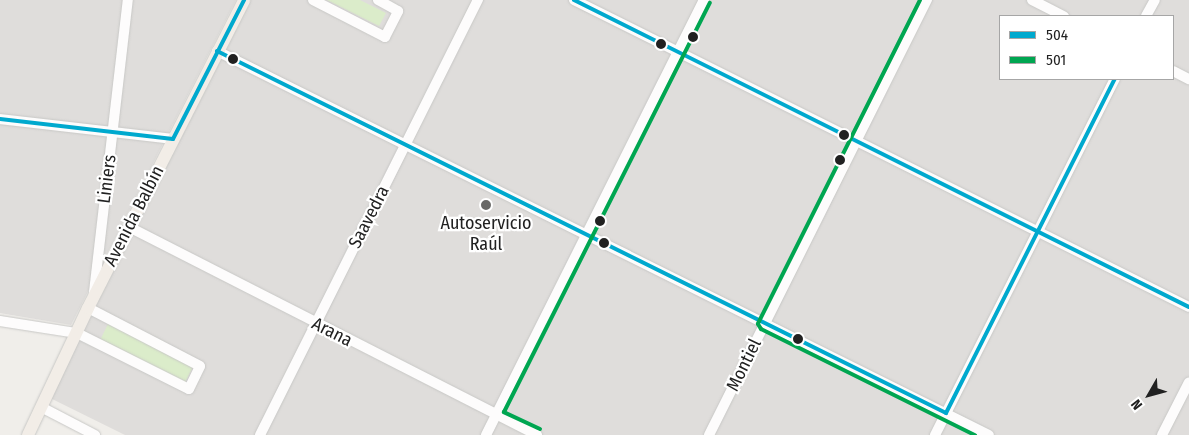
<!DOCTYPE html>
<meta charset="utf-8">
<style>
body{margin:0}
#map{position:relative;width:1189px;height:435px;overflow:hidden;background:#f0eeea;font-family:"Fira Sans Condensed",sans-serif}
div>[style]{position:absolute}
.residential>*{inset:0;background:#dfdddb}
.grass>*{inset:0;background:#dbecca;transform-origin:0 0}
.roads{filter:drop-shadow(0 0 1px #c8c8c6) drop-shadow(0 0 1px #c8c8c6)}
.minor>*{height:10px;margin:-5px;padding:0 5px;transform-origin:5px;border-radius:5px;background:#fdfcfc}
.major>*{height:12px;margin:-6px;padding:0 6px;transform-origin:6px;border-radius:6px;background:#f2ede7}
.bus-1>*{height:4px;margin:-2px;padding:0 2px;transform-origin:2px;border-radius:2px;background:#00a9ce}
.bus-2>*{height:4px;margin:-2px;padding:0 2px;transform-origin:2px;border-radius:2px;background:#00a651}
.dots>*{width:14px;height:14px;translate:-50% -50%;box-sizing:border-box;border:2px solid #fff;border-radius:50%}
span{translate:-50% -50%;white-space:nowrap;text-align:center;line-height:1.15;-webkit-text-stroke:4.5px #fff;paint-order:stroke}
.street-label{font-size:18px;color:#212121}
.poi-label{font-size:18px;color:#212121}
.legend{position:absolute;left:999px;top:15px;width:175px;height:65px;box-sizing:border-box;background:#fff;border:1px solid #a6a6a6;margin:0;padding:6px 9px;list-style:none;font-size:15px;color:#212121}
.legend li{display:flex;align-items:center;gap:10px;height:25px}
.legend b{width:25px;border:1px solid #a6a6a6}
.north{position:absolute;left:1124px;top:370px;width:50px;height:50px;-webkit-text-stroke:4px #fff;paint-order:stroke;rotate:232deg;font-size:14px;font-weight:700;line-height:20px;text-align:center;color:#212121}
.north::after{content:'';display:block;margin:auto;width:18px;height:22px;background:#212121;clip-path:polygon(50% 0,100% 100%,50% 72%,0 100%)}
</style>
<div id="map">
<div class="residential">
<div style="clip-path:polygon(0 0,236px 0,71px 325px,0 313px)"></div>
<div style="clip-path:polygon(evenodd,244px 0,1189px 0,1189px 435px,125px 435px,46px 396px,244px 0,1000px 16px,1173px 16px,1173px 79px,1000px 79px,1000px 16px)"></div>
</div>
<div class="grass">
<div style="clip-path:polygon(327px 0,360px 0,386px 13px,379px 26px)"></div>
<div style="left:108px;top:324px;width:95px;height:19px;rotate:26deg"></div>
</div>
<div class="roads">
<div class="minor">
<div style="left:313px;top:0;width:81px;rotate:27.2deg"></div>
<div style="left:385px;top:37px;width:29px;rotate:-63deg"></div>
<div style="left:398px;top:11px;width:23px;rotate:-151deg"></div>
<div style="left:574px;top:0;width:687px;rotate:26.53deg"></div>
<div style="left:1032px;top:0;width:36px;rotate:27deg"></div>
<div style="left:1146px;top:16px;width:18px;rotate:-61deg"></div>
<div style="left:217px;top:51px;width:862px;rotate:26.45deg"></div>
<div style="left:1173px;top:71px;width:18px;rotate:27deg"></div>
<div style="left:0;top:119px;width:174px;rotate:6.6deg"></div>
<div style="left:129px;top:227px;width:458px;rotate:27deg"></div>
<div style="left:94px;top:292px;width:294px;rotate:-83.4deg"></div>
<div style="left:0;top:321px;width:78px;rotate:8.9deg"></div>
<div style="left:77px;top:333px;width:125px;rotate:26.6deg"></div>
<div style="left:189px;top:389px;width:25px;rotate:-64deg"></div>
<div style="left:200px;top:366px;width:126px;rotate:-152.6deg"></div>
<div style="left:41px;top:407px;width:61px;rotate:27.4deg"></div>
<div style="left:260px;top:435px;width:487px;rotate:-63.4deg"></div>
<div style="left:486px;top:435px;width:487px;rotate:-63.4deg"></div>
<div style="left:709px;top:435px;width:487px;rotate:-63.4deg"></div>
<div style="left:935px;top:435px;width:399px;rotate:-63.2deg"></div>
<div style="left:1162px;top:435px;width:59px;rotate:-63deg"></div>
</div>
<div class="major">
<div style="left:28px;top:435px;width:140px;rotate:-64.7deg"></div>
<div style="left:88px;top:308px;width:345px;rotate:-63.1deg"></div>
</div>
</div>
<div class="bus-1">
<div style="left:574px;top:0;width:687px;rotate:26.53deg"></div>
<div style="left:217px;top:51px;width:814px;rotate:26.41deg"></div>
<div style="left:946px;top:413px;width:374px;rotate:-63.2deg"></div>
<div style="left:0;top:119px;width:174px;rotate:6.6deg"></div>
<div style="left:173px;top:139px;width:156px;rotate:-62.9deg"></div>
</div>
<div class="bus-2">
<div style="left:920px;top:0;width:362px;rotate:116.6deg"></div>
<div style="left:758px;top:324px;width:6px;rotate:59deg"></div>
<div style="left:761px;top:329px;width:239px;rotate:26.4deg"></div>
<div style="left:540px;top:429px;width:40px;rotate:-155deg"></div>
<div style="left:504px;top:412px;width:458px;rotate:-63.3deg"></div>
</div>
<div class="dots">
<div style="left:693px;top:37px;background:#212121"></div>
<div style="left:661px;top:44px;background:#212121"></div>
<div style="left:233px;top:59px;background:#212121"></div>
<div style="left:844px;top:135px;background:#212121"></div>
<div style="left:840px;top:160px;background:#212121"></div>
<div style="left:486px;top:205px;background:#696967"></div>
<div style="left:600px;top:221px;background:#212121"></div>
<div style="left:604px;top:243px;background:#212121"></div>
<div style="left:798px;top:339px;background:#212121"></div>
</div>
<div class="street-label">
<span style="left:107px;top:179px;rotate:-83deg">Liniers</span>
<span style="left:134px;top:216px;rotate:-63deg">Avenida Balbín</span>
<span style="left:369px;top:217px;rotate:-63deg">Saavedra</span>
<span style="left:332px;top:332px;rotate:27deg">Arana</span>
<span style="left:744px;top:365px;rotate:-64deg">Montiel</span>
</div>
<div class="poi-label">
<span style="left:486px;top:234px">Autoservicio<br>Raúl</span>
</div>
<ul class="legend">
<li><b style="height:6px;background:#00a9ce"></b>504</li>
<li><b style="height:6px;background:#00a651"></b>501</li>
</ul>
<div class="north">N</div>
</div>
